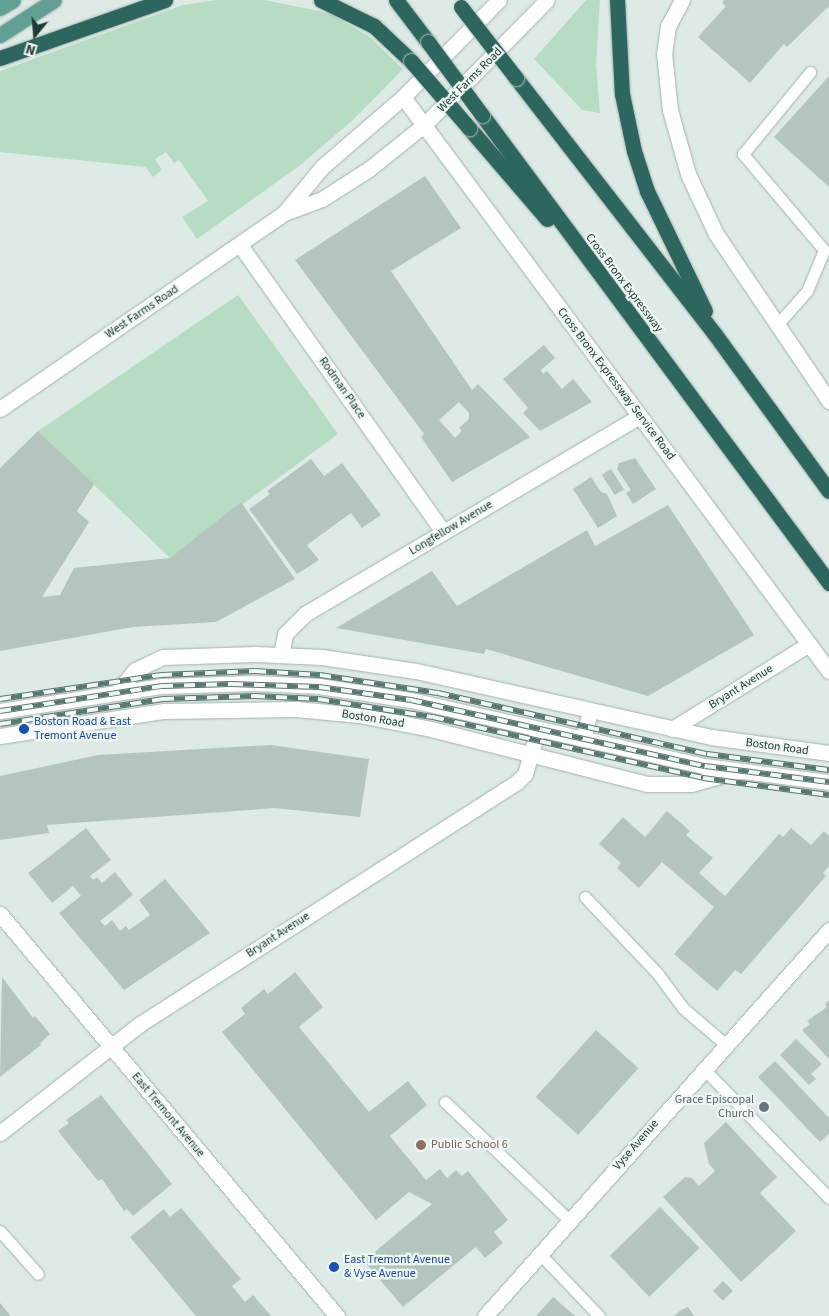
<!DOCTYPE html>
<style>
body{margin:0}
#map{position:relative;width:829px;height:1316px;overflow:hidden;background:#deeae6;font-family:"Source Sans 3",sans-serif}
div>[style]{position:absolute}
.green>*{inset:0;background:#b7dcc4}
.building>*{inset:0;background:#b4c5bf;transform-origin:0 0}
.roads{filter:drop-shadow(0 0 1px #a1b2ad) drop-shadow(0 0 1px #a1b2ad)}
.lane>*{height:11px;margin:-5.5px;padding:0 5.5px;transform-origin:5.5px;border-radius:5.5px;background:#fff}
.street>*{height:15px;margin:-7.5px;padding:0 7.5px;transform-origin:7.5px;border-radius:7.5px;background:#fff}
.secondary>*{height:15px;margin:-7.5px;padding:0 7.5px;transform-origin:7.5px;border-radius:7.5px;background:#fff}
.primary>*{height:15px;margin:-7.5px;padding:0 7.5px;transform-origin:7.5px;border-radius:7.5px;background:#62a095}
.highway>*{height:15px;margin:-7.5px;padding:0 7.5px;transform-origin:7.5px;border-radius:7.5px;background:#2c665e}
.rail>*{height:5.5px;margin-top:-2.75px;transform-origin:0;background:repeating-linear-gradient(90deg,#eff7f3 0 11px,#5a7670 0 22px);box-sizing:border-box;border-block:1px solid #5a7670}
.bridges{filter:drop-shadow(0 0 1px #bcc4c2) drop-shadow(0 0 1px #bcc4c2)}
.highway-bridge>*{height:15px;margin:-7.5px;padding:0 7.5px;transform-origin:7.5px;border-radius:7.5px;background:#2c665e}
.dots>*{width:14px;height:14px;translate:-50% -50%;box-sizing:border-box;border:2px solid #eff7f3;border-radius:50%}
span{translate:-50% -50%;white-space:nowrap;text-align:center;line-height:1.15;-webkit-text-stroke:4.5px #eff7f3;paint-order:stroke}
.street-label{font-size:12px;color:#203a35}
.transit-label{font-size:12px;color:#164399}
.left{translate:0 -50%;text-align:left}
.worship-label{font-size:12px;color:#5b616d}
.right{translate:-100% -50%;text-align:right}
.education-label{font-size:12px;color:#785e54}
.north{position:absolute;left:10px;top:10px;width:50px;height:50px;-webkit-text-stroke:4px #eff7f3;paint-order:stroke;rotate:197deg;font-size:14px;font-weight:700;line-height:20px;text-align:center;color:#203a35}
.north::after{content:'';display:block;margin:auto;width:18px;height:22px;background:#203a35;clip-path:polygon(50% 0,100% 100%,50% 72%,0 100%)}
</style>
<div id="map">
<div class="green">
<div style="clip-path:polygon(217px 0,264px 0,329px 13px,370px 37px,403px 69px,353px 120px,299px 166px,197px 239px,182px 217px,208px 201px,179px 160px,174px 163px,166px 152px,155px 159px,162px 170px,153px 177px,145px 167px,0 152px,0 71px,183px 5px)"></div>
<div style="clip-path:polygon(586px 0,600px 0,596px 65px,600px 113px,582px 110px,534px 59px)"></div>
<div style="clip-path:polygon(238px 295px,338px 434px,170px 558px,38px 431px)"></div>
</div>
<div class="building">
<div style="clip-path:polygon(724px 0,829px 0,829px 6px,787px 47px,784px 44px,750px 83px,698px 37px,726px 6px,722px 3px)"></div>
<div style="clip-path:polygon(829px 76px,829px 187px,774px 137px)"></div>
<div style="clip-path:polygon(evenodd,425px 176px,461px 228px,391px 271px,472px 390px,478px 384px,530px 437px,452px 482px,421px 437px,424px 434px,295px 260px,425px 176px,459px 402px,469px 413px,469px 419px,459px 428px,462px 431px,455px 438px,439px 420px,459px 402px)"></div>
<div style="clip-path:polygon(544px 345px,555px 358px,541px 370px,543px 374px,547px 371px,562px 389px,573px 379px,592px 402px,540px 431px,523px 413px,528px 408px,503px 379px)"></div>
<div style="clip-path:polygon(38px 431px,94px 484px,77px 511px,89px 522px,42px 597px,60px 595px,74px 568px,170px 558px,241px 502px,295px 579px,216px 622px,133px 627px,0 651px,0 468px)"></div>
<div style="clip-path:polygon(635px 458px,656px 489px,633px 504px,626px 493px,631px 490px,617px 469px,619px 463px)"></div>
<div style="clip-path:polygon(311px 459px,324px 476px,342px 463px,381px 515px,362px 528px,351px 513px,307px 545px,319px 560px,297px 574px,249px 509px,270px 494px,267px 491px)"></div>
<div style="left:611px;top:469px;width:24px;height:11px;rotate:57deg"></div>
<div style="clip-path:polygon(591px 477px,601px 492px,607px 494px,617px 516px,598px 528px,573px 489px)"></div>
<div style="clip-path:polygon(668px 505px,754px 635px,648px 696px,486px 649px,484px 654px,336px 628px,432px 571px,457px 606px,587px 530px,595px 546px)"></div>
<div style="clip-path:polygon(271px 745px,369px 759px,360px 817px,275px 808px,47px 825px,49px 833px,0 840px,0 776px,98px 755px)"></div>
<div style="clip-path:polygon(667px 811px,690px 831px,686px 835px,713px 858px,699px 873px,725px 896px,779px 834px,783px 837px,791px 828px,811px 845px,824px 831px,829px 836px,829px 866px,823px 873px,826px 876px,741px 974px,735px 970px,717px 991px,674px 954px,714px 907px,662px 862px,639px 888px,617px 868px,621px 863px,599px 844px,623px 817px,645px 837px)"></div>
<div style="clip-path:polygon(86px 828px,111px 860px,90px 876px,93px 880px,97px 877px,102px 883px,115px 872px,133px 895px,100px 921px,105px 926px,112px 920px,120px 931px,126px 926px,129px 930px,150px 915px,139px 900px,165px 879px,210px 933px,124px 990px,59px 913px,81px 896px,73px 886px,52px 903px,28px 873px)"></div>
<div style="clip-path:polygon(295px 972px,323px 1007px,299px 1027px,369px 1112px,408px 1081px,427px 1105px,390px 1136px,426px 1180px,440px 1169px,447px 1178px,456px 1170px,462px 1176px,468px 1171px,508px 1220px,494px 1232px,503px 1243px,485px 1258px,476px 1247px,403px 1307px,364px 1261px,432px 1204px,409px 1192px,376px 1220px,222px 1032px,245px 1014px,241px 1008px,264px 989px,268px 994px)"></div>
<div style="clip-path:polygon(2px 977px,33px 1018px,35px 1016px,50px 1034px,40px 1043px,41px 1045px,0 1077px)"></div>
<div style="clip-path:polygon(829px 1000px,829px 1059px,802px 1030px,810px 1024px,807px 1021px,827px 1007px,825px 1004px)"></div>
<div style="left:596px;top:1030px;width:57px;height:90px;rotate:42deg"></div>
<div style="clip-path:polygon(796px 1039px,822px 1064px,811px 1074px,816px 1079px,809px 1085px,780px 1055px)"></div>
<div style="clip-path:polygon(775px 1061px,829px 1118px,829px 1134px,820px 1142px,758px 1077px)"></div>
<div style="clip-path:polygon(101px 1095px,172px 1184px,133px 1216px,127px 1209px,124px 1211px,102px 1179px,98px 1181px,58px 1131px,69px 1123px,66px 1120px)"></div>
<div style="clip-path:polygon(726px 1122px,777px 1177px,760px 1193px,796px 1231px,741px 1282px,663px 1197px,685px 1177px,692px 1178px,699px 1186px,715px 1171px,709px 1164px,704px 1143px)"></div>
<div style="left:660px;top:1207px;width:57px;height:70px;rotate:46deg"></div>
<div style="clip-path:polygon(181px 1208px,241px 1279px,232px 1286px,245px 1302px,253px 1295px,271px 1316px,196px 1316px,130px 1237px,164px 1209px,170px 1217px)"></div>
<div style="left:723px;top:1281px;width:14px;height:14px;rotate:45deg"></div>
<div style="clip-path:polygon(553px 1297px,575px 1316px,536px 1316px)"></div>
<div style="clip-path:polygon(0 1303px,10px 1315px,9px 1316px,0 1316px)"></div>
<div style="clip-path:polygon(688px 1307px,694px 1316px,674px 1316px,681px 1310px)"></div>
</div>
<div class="roads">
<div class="lane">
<div style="left:776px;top:326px;width:47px;rotate:-48.5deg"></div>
<div style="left:807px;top:291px;width:44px;rotate:-67.5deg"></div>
<div style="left:824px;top:250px;width:126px;rotate:-130.2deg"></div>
<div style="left:743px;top:154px;width:106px;rotate:-50.7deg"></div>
<div style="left:585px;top:897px;width:106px;rotate:46.5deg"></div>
<div style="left:658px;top:974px;width:42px;rotate:53.7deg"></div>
<div style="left:683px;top:1008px;width:55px;rotate:40.6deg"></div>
<div style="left:703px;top:1068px;width:181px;rotate:45.9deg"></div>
<div style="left:445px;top:1102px;width:173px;rotate:43.6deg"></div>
<div style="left:0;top:1231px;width:57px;rotate:48.5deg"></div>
<div style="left:540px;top:1254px;width:86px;rotate:46.4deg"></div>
</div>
<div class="street">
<div style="left:682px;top:0;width:30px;rotate:118deg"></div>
<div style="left:668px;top:26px;width:27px;rotate:98deg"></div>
<div style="left:664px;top:53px;width:57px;rotate:84deg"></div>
<div style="left:670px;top:110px;width:66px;rotate:74.3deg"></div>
<div style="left:688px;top:174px;width:66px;rotate:65deg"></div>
<div style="left:716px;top:234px;width:202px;rotate:55.9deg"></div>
<div style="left:403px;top:97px;width:715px;rotate:53.42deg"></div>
<div style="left:240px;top:245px;width:352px;rotate:54.7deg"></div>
<div style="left:281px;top:655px;width:21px;rotate:-79deg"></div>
<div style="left:285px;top:634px;width:28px;rotate:-45deg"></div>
<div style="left:305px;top:614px;width:389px;rotate:-30.6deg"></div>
<div style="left:118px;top:691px;width:27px;rotate:-51deg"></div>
<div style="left:135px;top:670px;width:31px;rotate:-25deg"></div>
<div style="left:163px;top:657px;width:92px;rotate:-1.9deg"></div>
<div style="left:255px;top:654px;width:67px;rotate:2.6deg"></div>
<div style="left:322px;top:657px;width:95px;rotate:8.5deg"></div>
<div style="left:416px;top:671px;width:302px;rotate:12.6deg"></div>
<div style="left:711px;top:737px;width:119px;rotate:7.7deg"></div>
<div style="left:672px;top:729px;width:161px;rotate:-31.8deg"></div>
<div style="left:0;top:736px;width:166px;rotate:-8.7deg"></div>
<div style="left:164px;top:711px;width:132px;rotate:-0.9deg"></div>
<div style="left:296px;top:709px;width:63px;rotate:5.4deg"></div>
<div style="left:359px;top:715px;width:73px;rotate:11deg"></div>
<div style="left:431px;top:729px;width:223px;rotate:14.3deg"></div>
<div style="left:647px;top:784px;width:44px"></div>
<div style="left:691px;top:784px;width:49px;rotate:-15.5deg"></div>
<div style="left:583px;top:739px;width:29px;rotate:-76deg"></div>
<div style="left:0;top:1133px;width:177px;rotate:-37.9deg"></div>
<div style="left:140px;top:1024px;width:448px;rotate:-32.7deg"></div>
<div style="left:517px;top:782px;width:11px;rotate:-45deg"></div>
<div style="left:525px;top:774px;width:47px;rotate:-73.9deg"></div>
<div style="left:485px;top:1316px;width:517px;rotate:-48.29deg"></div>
</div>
<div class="secondary">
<div style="left:284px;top:213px;width:60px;rotate:-50.4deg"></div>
<div style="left:322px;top:167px;width:107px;rotate:-40.8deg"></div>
<div style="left:403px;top:97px;width:136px;rotate:-45.3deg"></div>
<div style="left:0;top:409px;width:345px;rotate:-34.6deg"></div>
<div style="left:284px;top:213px;width:40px;rotate:-20.2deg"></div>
<div style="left:322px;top:199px;width:56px;rotate:-32.6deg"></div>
<div style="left:369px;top:169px;width:70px;rotate:-38.7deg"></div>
<div style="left:424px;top:125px;width:175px;rotate:-45.5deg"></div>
<div style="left:0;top:711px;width:164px;rotate:-8.8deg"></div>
<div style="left:162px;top:686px;width:92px;rotate:-1.9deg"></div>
<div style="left:254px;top:683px;width:65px;rotate:2.6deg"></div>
<div style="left:319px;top:686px;width:93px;rotate:8.7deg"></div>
<div style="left:411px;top:700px;width:301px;rotate:12.7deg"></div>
<div style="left:705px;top:766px;width:125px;rotate:7.4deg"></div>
<div style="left:0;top:914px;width:525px;rotate:50.03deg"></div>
</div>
<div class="primary">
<div style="left:0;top:8px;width:15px;rotate:-32deg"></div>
<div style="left:0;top:35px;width:64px;rotate:-32.9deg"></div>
</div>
<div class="highway">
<div style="left:321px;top:0;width:59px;rotate:26.1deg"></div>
<div style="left:374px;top:26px;width:51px;rotate:43.4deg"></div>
<div style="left:396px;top:0;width:53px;rotate:52.7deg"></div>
<div style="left:617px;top:0;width:94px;rotate:87deg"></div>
<div style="left:622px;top:94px;width:58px;rotate:78.1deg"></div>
<div style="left:634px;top:151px;width:42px;rotate:72deg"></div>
<div style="left:647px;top:191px;width:133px;rotate:64.2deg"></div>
<div style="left:0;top:58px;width:175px;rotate:-19.4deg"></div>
<div style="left:516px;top:78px;width:323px;rotate:52.2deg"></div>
<div style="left:714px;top:333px;width:195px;rotate:54deg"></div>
<div style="left:482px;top:115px;width:583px;rotate:53.44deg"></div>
<div style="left:469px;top:128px;width:120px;rotate:49.4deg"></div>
</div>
</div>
<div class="rail">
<div style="left:0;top:699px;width:163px;rotate:-8.5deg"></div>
<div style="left:161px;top:675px;width:94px;rotate:-2.4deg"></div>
<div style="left:255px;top:671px;width:65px;rotate:3.5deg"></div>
<div style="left:320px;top:675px;width:119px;rotate:8.7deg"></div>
<div style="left:438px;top:693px;width:276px;rotate:12.8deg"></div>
<div style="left:707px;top:754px;width:123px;rotate:7.5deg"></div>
<div style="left:0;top:711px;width:164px;rotate:-8.8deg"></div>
<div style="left:162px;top:686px;width:70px;rotate:-1.6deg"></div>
<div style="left:232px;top:684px;width:87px;rotate:2deg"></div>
<div style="left:319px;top:687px;width:93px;rotate:8deg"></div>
<div style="left:411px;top:700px;width:301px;rotate:12.7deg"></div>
<div style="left:705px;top:766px;width:125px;rotate:7.4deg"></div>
<div style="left:0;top:724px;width:165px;rotate:-8.7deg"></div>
<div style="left:163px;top:699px;width:91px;rotate:-1.9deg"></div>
<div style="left:254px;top:696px;width:64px;rotate:2.7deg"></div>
<div style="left:318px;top:699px;width:116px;rotate:8.9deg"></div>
<div style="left:433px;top:717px;width:277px;rotate:12.7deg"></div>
<div style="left:703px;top:778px;width:127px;rotate:7.7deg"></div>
</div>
<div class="bridges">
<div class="highway-bridge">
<div style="left:461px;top:7px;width:90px;rotate:52.2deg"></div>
<div style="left:428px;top:42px;width:91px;rotate:53.5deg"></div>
<div style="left:411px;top:61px;width:89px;rotate:49.1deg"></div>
</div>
</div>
<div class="dots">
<div style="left:24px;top:729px;background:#1a4fb4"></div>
<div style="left:764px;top:1107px;background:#6b7280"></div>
<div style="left:421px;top:1145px;background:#8d6e63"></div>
<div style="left:334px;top:1267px;background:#1a4fb4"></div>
</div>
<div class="street-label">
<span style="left:470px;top:80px;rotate:-45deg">West Farms Road</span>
<span style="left:624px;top:283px;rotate:53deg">Cross Bronx Expressway</span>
<span style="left:142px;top:312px;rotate:-34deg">West Farms Road</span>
<span style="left:616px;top:384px;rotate:53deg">Cross Bronx Expressway Service Road</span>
<span style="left:342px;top:388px;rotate:55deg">Rodman Place</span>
<span style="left:451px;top:528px;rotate:-31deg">Longfellow Avenue</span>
<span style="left:741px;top:687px;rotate:-32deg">Bryant Avenue</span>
<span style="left:373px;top:719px;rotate:9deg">Boston Road</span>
<span style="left:777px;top:747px;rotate:8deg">Boston Road</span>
<span style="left:278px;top:935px;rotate:-33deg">Bryant Avenue</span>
<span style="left:168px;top:1115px;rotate:50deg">East Tremont Avenue</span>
<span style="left:636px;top:1145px;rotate:-49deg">Vyse Avenue</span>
</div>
<div class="transit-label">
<span class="left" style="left:34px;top:729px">Boston Road &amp; East<br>Tremont Avenue</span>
<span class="left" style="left:344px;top:1267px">East Tremont Avenue<br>&amp; Vyse Avenue</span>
</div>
<div class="worship-label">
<span class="right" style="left:754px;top:1107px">Grace Episcopal<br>Church</span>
</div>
<div class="education-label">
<span class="left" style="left:431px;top:1145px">Public School 6</span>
</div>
<div class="north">N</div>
</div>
